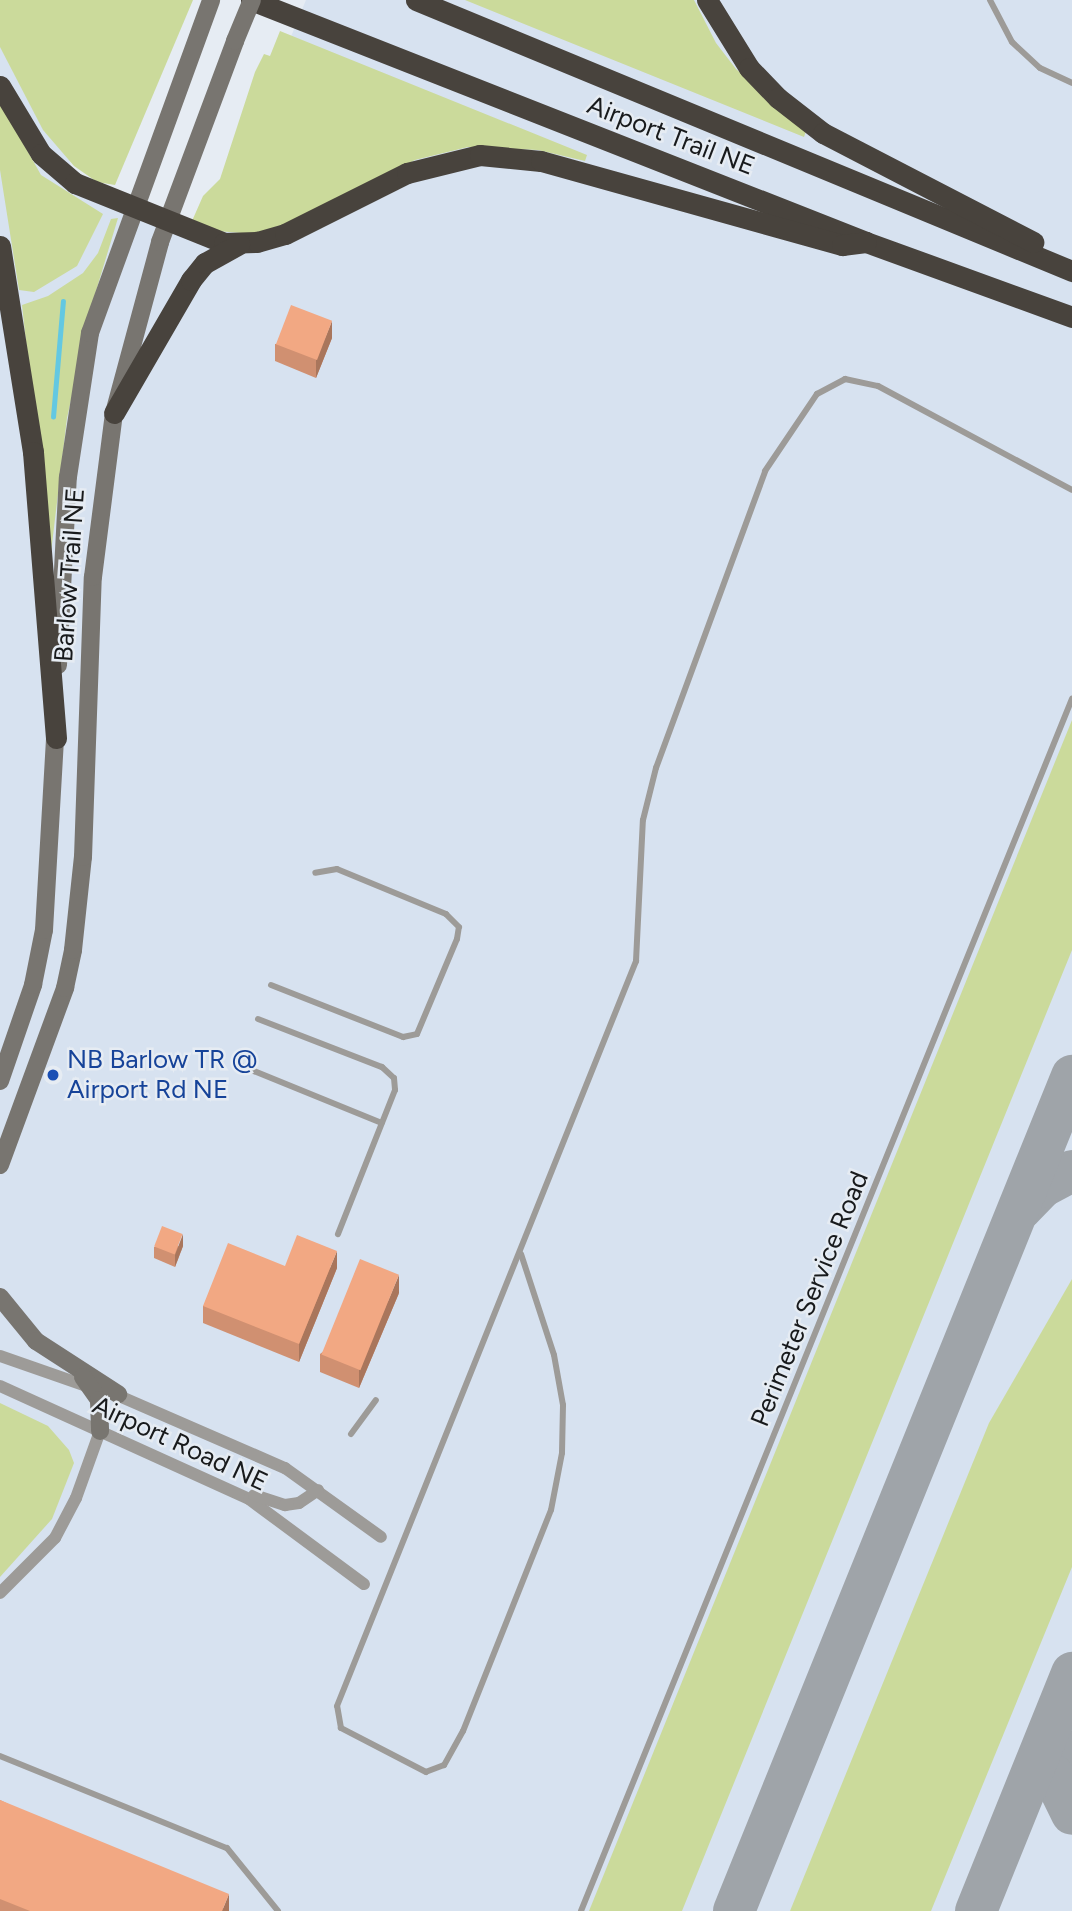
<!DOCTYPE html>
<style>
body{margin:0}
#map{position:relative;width:1072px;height:1911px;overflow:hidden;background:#e6ecf3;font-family:Figtree,sans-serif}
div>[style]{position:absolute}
.built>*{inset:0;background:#d7e2f0}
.green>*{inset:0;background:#cbda9b}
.stream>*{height:4.5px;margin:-2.25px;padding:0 2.25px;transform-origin:2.25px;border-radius:2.25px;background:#63c8e2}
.taxiway>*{height:42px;margin:-21px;padding:0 21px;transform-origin:21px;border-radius:21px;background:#9fa4a9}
.lane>*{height:6px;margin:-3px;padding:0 3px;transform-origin:3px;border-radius:3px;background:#9d9b98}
.street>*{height:12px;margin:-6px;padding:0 6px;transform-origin:6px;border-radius:6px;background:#9d9b98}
.secondary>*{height:18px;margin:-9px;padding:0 9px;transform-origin:9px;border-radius:9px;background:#787570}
.highway>*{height:21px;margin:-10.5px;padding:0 10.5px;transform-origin:10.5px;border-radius:10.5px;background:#48433d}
.secondary-bridge>*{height:18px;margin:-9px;padding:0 9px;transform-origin:9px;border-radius:9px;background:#787570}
.wall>*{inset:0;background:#d09071}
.shaded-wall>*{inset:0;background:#a9765c}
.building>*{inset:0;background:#f2a883;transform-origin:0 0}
.dots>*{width:19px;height:19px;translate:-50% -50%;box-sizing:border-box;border:4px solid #e6ecf3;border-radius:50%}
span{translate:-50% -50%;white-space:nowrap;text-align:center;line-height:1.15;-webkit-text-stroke:5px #e6ecf3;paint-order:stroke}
.street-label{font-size:26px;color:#181a1c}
.transit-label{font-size:26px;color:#164399}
.left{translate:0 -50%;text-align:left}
</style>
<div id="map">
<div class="built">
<div style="clip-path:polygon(306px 0,1072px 0,1072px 1911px,0 1911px,0 14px,47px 66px,73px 175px,211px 231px)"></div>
</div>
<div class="green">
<div style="clip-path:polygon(0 0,193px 0,115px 185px,97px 182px,74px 166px,43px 130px,0 47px)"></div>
<div style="clip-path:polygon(465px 0,694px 0,716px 43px,736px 69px,806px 131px,804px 137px)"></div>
<div style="clip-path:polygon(280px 31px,587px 155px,585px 161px,538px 150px,468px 147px,415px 160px,300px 219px,254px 234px,217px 231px,192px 221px,203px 196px,220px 179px,255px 72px,264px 54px,270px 56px)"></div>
<div style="clip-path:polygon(0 102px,41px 175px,103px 214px,77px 266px,34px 292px,19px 290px,0 170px)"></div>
<div style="clip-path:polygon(118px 218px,93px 301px,67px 418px,50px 561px,22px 305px,48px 296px,83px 273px,98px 253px,111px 219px)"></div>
<div style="clip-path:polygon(1072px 720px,1072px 950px,682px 1911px,589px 1911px)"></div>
<div style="clip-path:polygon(1072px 1279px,1072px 1567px,931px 1911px,790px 1911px,989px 1423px)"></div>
<div style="clip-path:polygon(0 1403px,48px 1426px,69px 1450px,74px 1463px,52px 1519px,0 1577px)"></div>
</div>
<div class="stream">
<div style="left:53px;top:417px;width:116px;rotate:-85.1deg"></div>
</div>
<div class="taxiway">
<div style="left:1021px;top:1209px;width:30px;rotate:-46deg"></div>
<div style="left:1042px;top:1187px;width:34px;rotate:-28deg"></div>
<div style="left:1051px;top:1732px;width:43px;rotate:87.3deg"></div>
<div style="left:1053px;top:1775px;width:43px;rotate:64deg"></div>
<div style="left:734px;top:1911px;width:901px;rotate:-67.96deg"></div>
<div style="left:976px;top:1911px;width:257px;rotate:-68deg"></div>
</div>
<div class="lane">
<div style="left:990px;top:0;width:47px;rotate:62.4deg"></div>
<div style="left:1012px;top:42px;width:38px;rotate:43deg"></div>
<div style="left:1040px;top:68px;width:35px;rotate:25deg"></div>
<div style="left:271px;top:985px;width:142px;rotate:21.5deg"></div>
<div style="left:403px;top:1037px;width:14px;rotate:-12deg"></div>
<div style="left:417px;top:1034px;width:103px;rotate:-67.2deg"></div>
<div style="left:457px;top:939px;width:12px;rotate:-81deg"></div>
<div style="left:459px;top:927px;width:18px;rotate:-135deg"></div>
<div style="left:446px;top:914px;width:118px;rotate:-157.6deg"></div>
<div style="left:337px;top:869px;width:22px;rotate:170deg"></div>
<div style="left:258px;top:1019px;width:133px;rotate:21.2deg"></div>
<div style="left:382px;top:1067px;width:16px;rotate:43deg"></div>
<div style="left:394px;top:1078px;width:12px;rotate:85deg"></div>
<div style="left:395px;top:1090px;width:155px;rotate:111.6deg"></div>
<div style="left:239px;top:1065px;width:154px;rotate:22.1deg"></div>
<div style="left:521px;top:1254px;width:106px;rotate:71.9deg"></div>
<div style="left:554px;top:1355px;width:51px;rotate:79.8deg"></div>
<div style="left:563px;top:1405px;width:48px;rotate:91.2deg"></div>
<div style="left:562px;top:1453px;width:58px;rotate:100.9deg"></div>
<div style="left:551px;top:1510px;width:238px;rotate:111.7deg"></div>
<div style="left:463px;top:1731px;width:39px;rotate:119deg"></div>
<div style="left:444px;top:1765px;width:19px;rotate:159deg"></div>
<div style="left:426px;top:1772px;width:96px;rotate:-152.6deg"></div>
<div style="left:341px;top:1728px;width:22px;rotate:-100deg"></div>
<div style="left:337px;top:1706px;width:803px;rotate:-68.13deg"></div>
<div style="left:636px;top:961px;width:141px;rotate:-87.2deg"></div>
<div style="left:643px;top:820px;width:54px;rotate:-76deg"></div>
<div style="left:656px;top:768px;width:316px;rotate:-69.8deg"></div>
<div style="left:765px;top:471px;width:93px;rotate:-56deg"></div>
<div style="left:817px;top:394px;width:32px;rotate:-28deg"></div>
<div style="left:845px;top:379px;width:34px;rotate:12deg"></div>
<div style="left:878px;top:386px;width:220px;rotate:28.2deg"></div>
<div style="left:351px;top:1434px;width:42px;rotate:-53.7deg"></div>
<div style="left:0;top:1756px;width:245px;rotate:22.1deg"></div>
<div style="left:227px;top:1848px;width:81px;rotate:51deg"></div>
<div style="left:581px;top:1911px;width:1308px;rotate:-67.95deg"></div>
</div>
<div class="street">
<div style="left:0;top:1356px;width:94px;rotate:19.2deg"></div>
<div style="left:0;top:1386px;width:273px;rotate:24.4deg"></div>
<div style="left:249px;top:1499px;width:143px;rotate:36.5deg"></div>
<div style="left:110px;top:1392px;width:191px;rotate:23.5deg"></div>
<div style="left:285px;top:1468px;width:118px;rotate:35.7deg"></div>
<div style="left:254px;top:1495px;width:33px;rotate:18deg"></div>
<div style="left:285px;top:1505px;width:14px;rotate:-8deg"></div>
<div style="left:299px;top:1503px;width:23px;rotate:-34deg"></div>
<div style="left:0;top:1593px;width:78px;rotate:-45deg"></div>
<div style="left:55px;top:1538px;width:45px;rotate:-62.3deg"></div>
<div style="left:76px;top:1498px;width:71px;rotate:-70.3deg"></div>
</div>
<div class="secondary">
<div style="left:58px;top:665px;width:188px;rotate:-87deg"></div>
<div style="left:68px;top:477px;width:146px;rotate:-81.3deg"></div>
<div style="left:90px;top:333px;width:354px;rotate:-70deg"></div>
<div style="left:0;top:1081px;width:102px;rotate:-71deg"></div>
<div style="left:33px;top:985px;width:56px;rotate:-78.7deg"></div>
<div style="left:44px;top:930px;width:206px;rotate:-86.7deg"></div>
<div style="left:0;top:1165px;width:189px;rotate:-69.8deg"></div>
<div style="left:65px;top:988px;width:39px;rotate:-78deg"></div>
<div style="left:73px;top:950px;width:94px;rotate:-83.9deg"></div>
<div style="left:83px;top:857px;width:280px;rotate:-88deg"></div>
<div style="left:93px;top:577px;width:165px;rotate:-82.7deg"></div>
<div style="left:114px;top:413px;width:177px;rotate:-74.9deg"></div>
<div style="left:160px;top:242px;width:215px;rotate:-69.5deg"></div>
<div style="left:0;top:1297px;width:57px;rotate:50.7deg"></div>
<div style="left:36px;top:1341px;width:98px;rotate:32.9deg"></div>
<div style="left:83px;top:1377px;width:28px;rotate:55deg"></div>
<div style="left:99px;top:1400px;width:31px;rotate:88deg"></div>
</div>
<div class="highway">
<div style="left:251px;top:0;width:661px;rotate:21.48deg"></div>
<div style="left:866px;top:242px;width:219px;rotate:20deg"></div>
<div style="left:416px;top:0;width:710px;rotate:22.45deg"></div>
<div style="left:707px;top:0;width:80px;rotate:58.3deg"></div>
<div style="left:749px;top:68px;width:42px;rotate:46deg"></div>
<div style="left:778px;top:98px;width:57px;rotate:37.9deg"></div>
<div style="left:823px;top:133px;width:237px;rotate:27.4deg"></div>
<div style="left:0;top:86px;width:79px;rotate:58.9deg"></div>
<div style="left:41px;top:154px;width:45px;rotate:40.5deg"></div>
<div style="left:75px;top:183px;width:161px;rotate:21.9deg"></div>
<div style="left:224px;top:243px;width:33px;rotate:-2deg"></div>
<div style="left:257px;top:242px;width:29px;rotate:-16deg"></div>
<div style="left:285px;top:234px;width:136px;rotate:-26.6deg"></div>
<div style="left:407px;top:173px;width:75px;rotate:-13.9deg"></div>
<div style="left:480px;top:155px;width:61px;rotate:5.6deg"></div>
<div style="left:541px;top:161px;width:313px;rotate:15.6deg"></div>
<div style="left:842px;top:245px;width:24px;rotate:-7deg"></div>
<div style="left:0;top:246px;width:209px;rotate:80.9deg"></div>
<div style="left:33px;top:452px;width:287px;rotate:85.4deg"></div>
<div style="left:114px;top:413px;width:154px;rotate:-59.9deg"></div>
<div style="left:191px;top:280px;width:22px;rotate:-51deg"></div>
<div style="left:205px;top:263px;width:39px;rotate:-29deg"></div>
</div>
<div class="secondary-bridge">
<div style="left:235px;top:41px;width:44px;rotate:-67.5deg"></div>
</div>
<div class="wall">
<div style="clip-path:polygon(332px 338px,316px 378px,275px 361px,275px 344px)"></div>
<div style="clip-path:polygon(183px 1246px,175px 1267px,154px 1258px,154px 1247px)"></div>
<div style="clip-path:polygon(285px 1266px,337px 1268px,299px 1362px,203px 1323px,203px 1306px)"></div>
<div style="clip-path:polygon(399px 1293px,359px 1388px,320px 1372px,320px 1354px)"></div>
<div style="clip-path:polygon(0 1800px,229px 1911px,0 1911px)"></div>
</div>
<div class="shaded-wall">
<div style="clip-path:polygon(332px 321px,332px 338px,316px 378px,316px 360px)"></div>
<div style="clip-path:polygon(183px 1234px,183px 1246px,175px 1267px,175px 1255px)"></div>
<div style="clip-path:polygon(337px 1251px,337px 1268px,299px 1362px,299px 1344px)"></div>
<div style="clip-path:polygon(399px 1275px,399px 1293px,359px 1388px,359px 1370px)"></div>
<div style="clip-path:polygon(229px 1894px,229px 1911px,222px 1911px)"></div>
</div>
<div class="building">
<div style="left:291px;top:305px;width:44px;height:42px;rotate:21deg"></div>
<div style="left:162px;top:1226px;width:22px;height:22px;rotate:21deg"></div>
<div style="clip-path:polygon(297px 1235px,337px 1251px,299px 1344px,203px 1306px,228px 1243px,285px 1266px)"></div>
<div style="left:360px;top:1259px;width:42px;height:103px;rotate:22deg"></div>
<div style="clip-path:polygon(0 1800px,229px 1894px,222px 1911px,30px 1911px,0 1899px)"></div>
</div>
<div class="dots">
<div style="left:53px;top:1075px;background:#1a4fb4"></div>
</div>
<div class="street-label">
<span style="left:671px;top:136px;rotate:21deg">Airport Trail NE</span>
<span style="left:70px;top:575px;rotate:-86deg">Barlow Trail NE</span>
<span style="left:810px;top:1299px;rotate:-68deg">Perimeter Service Road</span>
<span style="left:180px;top:1444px;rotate:25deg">Airport Road NE</span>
</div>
<div class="transit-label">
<span class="left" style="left:67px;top:1075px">NB Barlow TR @<br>Airport Rd NE</span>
</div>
</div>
